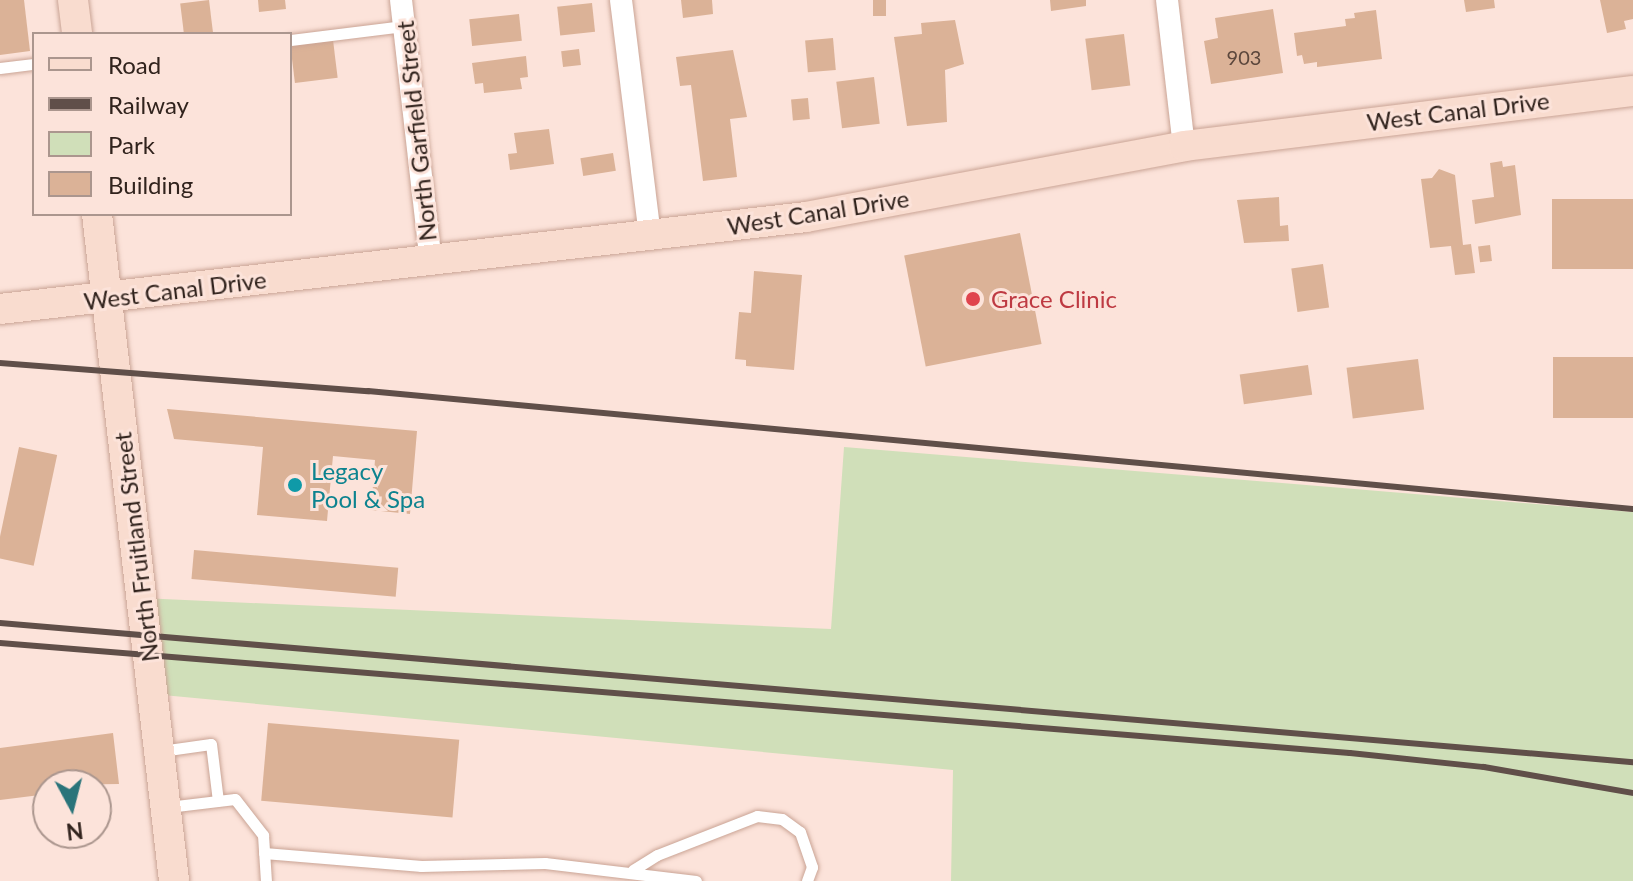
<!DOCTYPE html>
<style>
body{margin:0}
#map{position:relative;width:1633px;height:881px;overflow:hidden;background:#fce3da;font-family:Lato,sans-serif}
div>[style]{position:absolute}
.green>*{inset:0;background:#d0dfb9}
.building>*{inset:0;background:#dbb297;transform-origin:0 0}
.roads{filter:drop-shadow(0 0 2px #caa495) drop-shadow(0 0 2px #caa495)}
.lane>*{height:11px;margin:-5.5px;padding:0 5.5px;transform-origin:5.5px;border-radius:5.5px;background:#fff}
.street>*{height:22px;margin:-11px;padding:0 11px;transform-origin:11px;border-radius:11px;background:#fff}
.secondary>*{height:30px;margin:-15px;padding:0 15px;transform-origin:15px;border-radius:15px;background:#f9dccf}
.rail>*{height:6px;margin:-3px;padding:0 3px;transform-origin:3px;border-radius:3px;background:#604f49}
.dots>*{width:22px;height:22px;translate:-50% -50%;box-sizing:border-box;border:4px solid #fce3da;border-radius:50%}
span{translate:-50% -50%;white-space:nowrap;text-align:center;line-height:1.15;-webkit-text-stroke:6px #fce3da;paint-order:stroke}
.number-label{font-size:20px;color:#5c473c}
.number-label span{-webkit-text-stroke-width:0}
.street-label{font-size:24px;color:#31231d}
.health-label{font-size:24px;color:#be3a42}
.left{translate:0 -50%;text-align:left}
.culture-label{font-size:24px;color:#0d838f}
.legend{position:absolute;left:32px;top:32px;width:260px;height:184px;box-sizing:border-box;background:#fce3da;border:2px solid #ab968e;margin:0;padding:10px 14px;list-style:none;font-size:24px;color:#31231d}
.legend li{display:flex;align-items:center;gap:16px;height:40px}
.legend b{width:40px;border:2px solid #ab968e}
.north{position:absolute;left:32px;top:769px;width:80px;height:80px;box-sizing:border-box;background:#fce3da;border:2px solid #ab968e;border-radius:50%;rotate:173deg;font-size:22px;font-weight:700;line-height:32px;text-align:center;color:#31231d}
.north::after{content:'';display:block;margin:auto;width:28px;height:36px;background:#2a747a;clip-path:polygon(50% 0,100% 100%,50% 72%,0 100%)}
</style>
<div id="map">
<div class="green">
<div style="clip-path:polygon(844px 447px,1633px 512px,1633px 881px,951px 881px,953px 770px,152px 694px,141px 598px,831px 629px)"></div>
</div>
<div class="building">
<div style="clip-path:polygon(0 0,24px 0,30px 51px,0 55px)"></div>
<div style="left:209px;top:0;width:34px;height:29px;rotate:83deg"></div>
<div style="clip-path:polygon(258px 0,285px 0,286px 9px,259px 12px)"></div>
<div style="clip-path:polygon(681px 0,712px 0,713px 14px,683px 18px)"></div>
<div style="left:873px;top:0;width:13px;height:16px"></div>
<div style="clip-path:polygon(1050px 0,1086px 0,1086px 6px,1051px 11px)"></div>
<div style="clip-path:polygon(1464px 0,1494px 0,1495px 8px,1466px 12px)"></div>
<div style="clip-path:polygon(1600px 0,1633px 0,1633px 19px,1624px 21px,1626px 29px,1607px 33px)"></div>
<div style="left:592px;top:3px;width:29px;height:35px;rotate:84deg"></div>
<div style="clip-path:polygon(1273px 9px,1283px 73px,1211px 84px,1204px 41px,1218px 38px,1215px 18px)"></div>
<div style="clip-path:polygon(1376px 10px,1382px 59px,1317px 67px,1317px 62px,1304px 64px,1302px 55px,1297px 56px,1294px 33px,1346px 26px,1345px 19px,1355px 18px,1354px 13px)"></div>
<div style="left:519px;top:14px;width:27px;height:50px;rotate:84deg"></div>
<div style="clip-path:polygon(955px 20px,964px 64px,945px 70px,947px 122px,907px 126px,894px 37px,922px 34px,921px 23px)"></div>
<div style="left:1124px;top:34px;width:52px;height:39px;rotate:83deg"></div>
<div style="left:833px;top:38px;width:32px;height:28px;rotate:85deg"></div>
<div style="left:333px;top:40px;width:38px;height:43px;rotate:83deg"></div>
<div style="left:579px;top:49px;width:16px;height:18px;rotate:83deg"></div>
<div style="clip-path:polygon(733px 50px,747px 117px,730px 119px,737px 177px,703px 181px,691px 85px,680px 86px,676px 57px)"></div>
<div style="clip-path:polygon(526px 56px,528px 77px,520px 78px,522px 89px,484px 93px,483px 83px,475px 84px,472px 63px)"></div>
<div style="left:874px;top:77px;width:47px;height:38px;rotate:83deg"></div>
<div style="left:808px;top:98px;width:21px;height:17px;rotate:85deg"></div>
<div style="clip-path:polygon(549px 129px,554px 164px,510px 170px,508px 154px,517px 153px,514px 133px)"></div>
<div style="left:613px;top:153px;width:18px;height:33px;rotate:81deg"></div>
<div style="clip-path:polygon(1502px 161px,1503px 167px,1515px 165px,1521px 215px,1475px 224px,1472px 200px,1494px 197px,1490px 163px)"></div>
<div style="clip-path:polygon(1439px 169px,1455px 175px,1463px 245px,1471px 244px,1475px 273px,1455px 275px,1451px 246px,1430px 248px,1421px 179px,1432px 178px)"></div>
<div style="clip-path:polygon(1279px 197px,1280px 226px,1288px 225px,1289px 241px,1244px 243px,1237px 200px)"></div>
<div style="left:1633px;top:199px;width:70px;height:81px;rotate:90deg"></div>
<div style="left:1020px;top:233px;width:113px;height:118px;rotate:79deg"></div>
<div style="left:1490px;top:245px;width:16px;height:12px;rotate:83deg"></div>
<div style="left:1323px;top:264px;width:44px;height:32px;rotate:82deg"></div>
<div style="clip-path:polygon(754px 271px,802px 275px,794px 370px,746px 366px,746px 360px,735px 359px,739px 312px,751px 313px)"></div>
<div style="left:1633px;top:357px;width:61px;height:80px;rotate:90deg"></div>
<div style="left:1418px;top:359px;width:51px;height:72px;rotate:83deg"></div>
<div style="left:1308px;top:365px;width:30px;height:69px;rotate:82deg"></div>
<div style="clip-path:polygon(167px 409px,417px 431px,410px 514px,371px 510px,375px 460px,333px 456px,327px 521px,257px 515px,263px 447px,174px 439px)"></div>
<div style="left:19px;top:447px;width:39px;height:113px;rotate:12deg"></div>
<div style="left:194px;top:550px;width:205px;height:29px;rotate:5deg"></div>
<div style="left:268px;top:723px;width:192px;height:78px;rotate:5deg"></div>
<div style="clip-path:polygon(113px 733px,119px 784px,48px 785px,48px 794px,0 800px,0 748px)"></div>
</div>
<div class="roads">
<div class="lane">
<div style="left:290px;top:40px;width:115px;rotate:-7deg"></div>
<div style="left:0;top:68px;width:34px;rotate:-7deg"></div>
<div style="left:161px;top:751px;width:50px;rotate:-8deg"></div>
<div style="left:211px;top:744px;width:57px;rotate:83deg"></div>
<div style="left:168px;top:807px;width:67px;rotate:-6.8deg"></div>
<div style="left:235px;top:799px;width:46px;rotate:52.1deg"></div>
<div style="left:263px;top:835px;width:46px;rotate:86.3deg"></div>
<div style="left:264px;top:853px;width:158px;rotate:4.7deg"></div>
<div style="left:421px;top:866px;width:124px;rotate:-1.4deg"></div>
<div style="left:545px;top:863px;width:152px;rotate:6.8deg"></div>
<div style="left:633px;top:870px;width:28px;rotate:-32deg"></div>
<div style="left:657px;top:855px;width:107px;rotate:-21.3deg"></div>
<div style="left:757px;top:816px;width:25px;rotate:7deg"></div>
<div style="left:782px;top:819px;width:22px;rotate:36deg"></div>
<div style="left:800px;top:832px;width:37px;rotate:71deg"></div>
<div style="left:812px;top:867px;width:15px;rotate:110deg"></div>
</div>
<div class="street">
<div style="left:401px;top:0;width:264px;rotate:83.5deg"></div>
<div style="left:621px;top:0;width:238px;rotate:83deg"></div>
<div style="left:1167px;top:0;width:147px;rotate:83.4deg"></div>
</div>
<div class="secondary">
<div style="left:73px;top:0;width:34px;rotate:83deg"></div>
<div style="left:97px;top:214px;width:671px;rotate:83.41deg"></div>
<div style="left:0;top:309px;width:811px;rotate:-6.51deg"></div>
<div style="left:806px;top:217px;width:385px;rotate:-10.6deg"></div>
<div style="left:1184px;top:146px;width:452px;rotate:-7deg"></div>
</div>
</div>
<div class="rail">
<div style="left:0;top:363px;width:369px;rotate:4.4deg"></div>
<div style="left:368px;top:391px;width:1270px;rotate:5.33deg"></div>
<div style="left:0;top:623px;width:1639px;rotate:4.87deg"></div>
<div style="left:0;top:643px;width:1354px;rotate:4.66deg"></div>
<div style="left:1350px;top:753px;width:135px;rotate:6deg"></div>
<div style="left:1484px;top:767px;width:151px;rotate:9.9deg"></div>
</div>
<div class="dots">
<div style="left:973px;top:299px;background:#e0444e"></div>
<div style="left:295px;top:485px;background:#0f9aa8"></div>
</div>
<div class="number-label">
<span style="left:1244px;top:57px">903</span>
</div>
<div class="street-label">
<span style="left:1458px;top:111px;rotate:-7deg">West Canal Drive</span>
<span style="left:416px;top:131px;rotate:-96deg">North Garfield Street</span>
<span style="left:818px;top:212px;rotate:-9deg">West Canal Drive</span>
<span style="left:175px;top:290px;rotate:-7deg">West Canal Drive</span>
<span style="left:136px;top:547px;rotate:-97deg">North Fruitland Street</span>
</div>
<div class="health-label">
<span class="left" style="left:991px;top:299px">Grace Clinic</span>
</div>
<div class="culture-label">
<span class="left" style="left:311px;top:485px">Legacy<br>Pool &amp; Spa</span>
</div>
<ul class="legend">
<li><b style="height:10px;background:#f9dccf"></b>Road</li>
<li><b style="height:10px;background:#604f49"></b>Railway</li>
<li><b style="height:22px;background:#d0dfb9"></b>Park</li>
<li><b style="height:22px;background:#dbb297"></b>Building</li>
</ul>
<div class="north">N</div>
</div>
